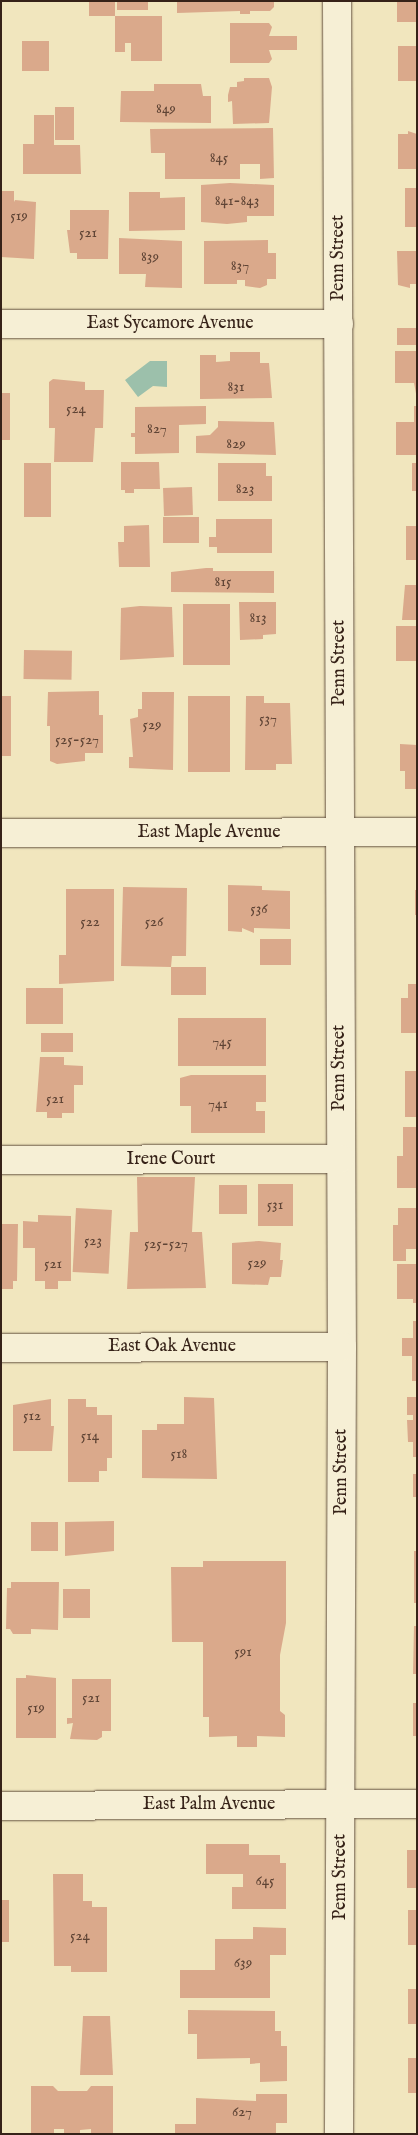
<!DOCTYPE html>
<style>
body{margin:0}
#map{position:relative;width:418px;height:2135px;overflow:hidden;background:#f1e6be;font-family:"IM FELL English",serif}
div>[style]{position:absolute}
.water>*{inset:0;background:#9cc0ab}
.building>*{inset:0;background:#daa98b;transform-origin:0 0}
.roads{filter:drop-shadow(0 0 1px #655342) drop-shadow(0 0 1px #655342)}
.minor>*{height:28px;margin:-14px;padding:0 14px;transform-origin:14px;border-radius:14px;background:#f6efd5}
span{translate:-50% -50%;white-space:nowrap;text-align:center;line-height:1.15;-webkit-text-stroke:4px #f6efd5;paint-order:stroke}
.number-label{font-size:15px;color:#5f4435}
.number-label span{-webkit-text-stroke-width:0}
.street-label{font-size:18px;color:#362218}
.frame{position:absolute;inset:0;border:2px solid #362218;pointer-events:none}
</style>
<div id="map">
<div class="water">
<div style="clip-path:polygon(150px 361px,167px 361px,167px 387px,153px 386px,138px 397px,125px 380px)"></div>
</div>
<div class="building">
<div style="left:89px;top:1px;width:26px;height:15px"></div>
<div style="left:117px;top:1px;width:31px;height:9px"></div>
<div style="clip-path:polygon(177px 1px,274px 1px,274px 7px,270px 11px,250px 11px,250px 14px,240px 14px,240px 11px,177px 13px)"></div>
<div style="left:397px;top:1px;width:20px;height:21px"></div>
<div style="clip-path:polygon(115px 16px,162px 16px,162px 61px,131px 61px,131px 43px,125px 43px,125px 52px,115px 52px)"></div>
<div style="clip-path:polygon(230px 23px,269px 23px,272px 27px,269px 36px,297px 36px,297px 50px,269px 50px,272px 59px,269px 63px,230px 63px)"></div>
<div style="left:22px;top:41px;width:27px;height:30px"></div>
<div style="left:398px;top:46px;width:19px;height:35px"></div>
<div style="clip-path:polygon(244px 78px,269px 78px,272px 87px,269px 123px,233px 124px,232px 101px,228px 102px,228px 95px,230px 87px,237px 87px,237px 82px,244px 81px)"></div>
<div style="clip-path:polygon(154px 84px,201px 84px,203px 96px,211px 96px,211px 123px,120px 122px,121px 91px,154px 91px)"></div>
<div style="left:55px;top:107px;width:19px;height:33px"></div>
<div style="clip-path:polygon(34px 115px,54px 115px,54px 145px,80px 145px,81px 174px,23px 174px,23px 144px,34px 144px)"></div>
<div style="clip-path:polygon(273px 128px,274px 178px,260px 179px,260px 164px,240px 164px,240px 179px,165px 179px,165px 153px,151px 153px,150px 129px)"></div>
<div style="clip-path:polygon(408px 131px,417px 134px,417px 169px,398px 169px,398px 134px,408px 134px)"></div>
<div style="clip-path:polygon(230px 183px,274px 185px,274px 216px,247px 216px,247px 222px,227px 224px,201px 222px,201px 185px)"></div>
<div style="left:405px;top:188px;width:12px;height:39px"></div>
<div style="clip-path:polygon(1px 191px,14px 191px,14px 202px,15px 200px,36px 202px,34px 259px,1px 257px)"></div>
<div style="clip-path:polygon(129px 192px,160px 192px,160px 198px,185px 197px,185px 230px,129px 231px)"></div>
<div style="clip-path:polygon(70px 210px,109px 210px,108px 259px,77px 259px,77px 253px,70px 253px,67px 230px,70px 230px)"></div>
<div style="clip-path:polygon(119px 238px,182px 241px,182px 288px,145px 287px,146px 274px,119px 274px)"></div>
<div style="clip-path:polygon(268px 240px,268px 253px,276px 253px,276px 279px,267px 279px,267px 285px,260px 288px,245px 286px,245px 280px,237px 280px,237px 284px,204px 284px,204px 241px)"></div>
<div style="clip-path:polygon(397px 251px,417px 251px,417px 284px,410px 284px,410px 288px,398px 285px)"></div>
<div style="left:397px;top:328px;width:20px;height:17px"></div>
<div style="clip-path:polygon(395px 351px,417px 351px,417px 399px,414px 383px,395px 383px)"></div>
<div style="clip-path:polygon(230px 352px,260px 352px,260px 363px,269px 363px,272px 398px,200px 399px,200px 355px,216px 355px,216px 362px,230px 361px)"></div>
<div style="clip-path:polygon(53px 379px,85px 382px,85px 390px,104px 390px,103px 428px,95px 428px,93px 462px,54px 462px,55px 428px,49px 428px,49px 382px)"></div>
<div style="left:1px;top:393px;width:9px;height:47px"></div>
<div style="clip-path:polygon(206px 406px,206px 424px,179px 425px,179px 453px,135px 454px,135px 437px,131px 437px,131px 433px,135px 433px,135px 407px)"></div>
<div style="clip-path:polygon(414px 406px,417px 406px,417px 455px,396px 455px,396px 422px,414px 422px)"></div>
<div style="clip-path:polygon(218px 421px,274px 422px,276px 455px,196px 453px,196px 436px,210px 435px,218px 427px)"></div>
<div style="clip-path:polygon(121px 462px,159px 462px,160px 489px,134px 489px,134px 493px,125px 493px,125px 490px,121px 490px)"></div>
<div style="left:24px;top:463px;width:27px;height:54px"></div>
<div style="clip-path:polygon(218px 463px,266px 463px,266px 476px,272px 476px,272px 501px,218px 501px)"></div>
<div style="left:412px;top:463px;width:5px;height:28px"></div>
<div style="left:192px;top:487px;width:28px;height:29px;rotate:88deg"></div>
<div style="left:163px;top:517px;width:36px;height:26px"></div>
<div style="clip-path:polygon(216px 519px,272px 519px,272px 553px,217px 553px,217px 547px,209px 547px,209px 537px,216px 537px)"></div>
<div style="clip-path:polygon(149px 525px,150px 567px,119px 567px,118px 542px,124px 542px,124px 526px)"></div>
<div style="left:406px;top:526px;width:11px;height:34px"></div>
<div style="clip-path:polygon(206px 568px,213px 568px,213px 571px,274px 571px,274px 593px,171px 592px,171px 572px)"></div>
<div style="clip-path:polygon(405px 585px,417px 585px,417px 620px,402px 620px)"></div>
<div style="clip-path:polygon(239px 602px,276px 602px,276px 634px,263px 635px,263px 639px,240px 640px)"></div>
<div style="left:183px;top:604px;width:47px;height:61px"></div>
<div style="clip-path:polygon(140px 606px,172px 607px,174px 657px,120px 660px,121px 608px)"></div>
<div style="left:396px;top:626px;width:21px;height:35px"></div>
<div style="left:24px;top:650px;width:48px;height:29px;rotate:1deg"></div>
<div style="clip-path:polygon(99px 691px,99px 715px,103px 715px,103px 753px,85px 753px,85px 761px,57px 764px,50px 761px,50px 726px,47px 726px,48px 692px)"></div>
<div style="clip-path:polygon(142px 692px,174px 692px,173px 770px,129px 768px,129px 757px,133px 757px,130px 719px,138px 717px,138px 709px,142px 709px)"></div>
<div style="left:1px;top:696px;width:10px;height:60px"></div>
<div style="left:188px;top:696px;width:42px;height:76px"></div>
<div style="clip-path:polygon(246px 696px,264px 696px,264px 703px,290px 703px,292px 764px,276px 764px,276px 770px,245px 770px)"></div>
<div style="clip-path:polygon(400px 744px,417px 745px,417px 789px,405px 789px,405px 771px,400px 771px)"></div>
<div style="clip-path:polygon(228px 885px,262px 886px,262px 890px,290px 891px,290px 929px,254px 928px,254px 933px,242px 928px,242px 932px,228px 931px)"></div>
<div style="clip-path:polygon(123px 887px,187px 888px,186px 956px,172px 956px,171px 967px,121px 966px)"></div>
<div style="clip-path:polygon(66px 889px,114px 889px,114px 981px,59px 984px,59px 955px,66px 955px)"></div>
<div style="left:415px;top:890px;width:2px;height:25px"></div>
<div style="left:260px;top:939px;width:31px;height:26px"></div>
<div style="left:206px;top:967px;width:28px;height:35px;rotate:90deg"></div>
<div style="clip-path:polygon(408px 984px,417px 984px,417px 1033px,401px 1033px,401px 998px,408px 998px)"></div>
<div style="left:26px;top:988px;width:37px;height:36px"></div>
<div style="left:178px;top:1018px;width:88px;height:48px"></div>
<div style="left:41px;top:1033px;width:32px;height:19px"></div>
<div style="clip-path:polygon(40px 1057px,64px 1057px,64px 1065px,83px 1066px,83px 1085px,74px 1085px,74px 1113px,62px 1113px,62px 1118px,47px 1118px,47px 1112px,36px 1112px)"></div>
<div style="left:417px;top:1071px;width:46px;height:12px;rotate:90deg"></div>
<div style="clip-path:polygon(191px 1075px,266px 1075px,266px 1102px,256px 1102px,256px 1111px,265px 1111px,265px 1133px,191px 1133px,191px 1106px,180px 1106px,180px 1078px)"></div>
<div style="clip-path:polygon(403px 1127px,417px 1127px,417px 1188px,397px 1188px,397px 1156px,403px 1156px)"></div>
<div style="clip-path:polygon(137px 1177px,195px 1177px,192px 1232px,202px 1232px,206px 1288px,127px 1289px,130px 1232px,138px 1232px)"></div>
<div style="left:258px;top:1184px;width:35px;height:42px"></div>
<div style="left:219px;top:1185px;width:28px;height:29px"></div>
<div style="left:76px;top:1208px;width:36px;height:64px;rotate:3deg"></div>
<div style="clip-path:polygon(398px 1208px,417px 1208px,417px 1249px,406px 1249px,406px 1261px,393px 1261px,393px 1225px,398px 1225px)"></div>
<div style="clip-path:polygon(38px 1215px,71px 1216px,71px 1281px,58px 1281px,58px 1289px,45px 1289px,45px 1281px,35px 1281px,35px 1248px,23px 1248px,23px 1221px,38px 1222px)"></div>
<div style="clip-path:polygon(1px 1224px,18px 1224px,17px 1281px,13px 1281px,13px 1289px,1px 1289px)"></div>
<div style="clip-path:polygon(259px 1241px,281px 1243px,280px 1260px,283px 1260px,281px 1277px,270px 1277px,268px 1285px,232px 1284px,232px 1243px)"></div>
<div style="clip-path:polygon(397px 1264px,417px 1264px,417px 1303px,413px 1303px,413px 1299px,397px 1299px)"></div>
<div style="clip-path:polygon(413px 1321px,417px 1321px,417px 1381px,412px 1381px,412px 1356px,402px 1356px,402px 1338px,413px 1338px)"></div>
<div style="clip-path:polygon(184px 1397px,214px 1398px,217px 1479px,142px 1478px,142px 1430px,157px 1430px,157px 1424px,184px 1424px)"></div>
<div style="clip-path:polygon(407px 1397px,417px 1397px,417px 1457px,413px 1457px,413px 1442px,408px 1442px,407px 1420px,413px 1420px,413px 1415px,407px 1415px)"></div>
<div style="clip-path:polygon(51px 1399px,51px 1426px,54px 1426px,52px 1451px,13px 1451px,13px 1405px)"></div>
<div style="clip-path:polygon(68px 1399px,86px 1399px,86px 1407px,97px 1407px,97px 1415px,112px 1415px,112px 1458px,107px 1458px,107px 1471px,99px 1471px,99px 1482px,68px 1482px)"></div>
<div style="left:413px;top:1474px;width:4px;height:23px"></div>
<div style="clip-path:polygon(114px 1521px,114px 1551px,65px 1556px,65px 1522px)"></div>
<div style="left:31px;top:1522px;width:27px;height:29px"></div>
<div style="left:414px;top:1551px;width:3px;height:52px"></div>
<div style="clip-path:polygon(203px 1561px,286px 1561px,286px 1623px,280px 1655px,280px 1711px,285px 1715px,285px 1737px,257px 1736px,257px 1747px,237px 1747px,237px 1736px,209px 1737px,209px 1717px,203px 1717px,203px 1642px,172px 1642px,171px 1567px,203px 1567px)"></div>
<div style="clip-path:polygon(11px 1582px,59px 1582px,58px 1630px,31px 1629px,31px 1634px,13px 1634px,10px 1629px,6px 1629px,7px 1588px,11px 1588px)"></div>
<div style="left:63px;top:1589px;width:27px;height:29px"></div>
<div style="clip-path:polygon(414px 1626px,417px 1626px,417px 1674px,413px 1674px)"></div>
<div style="clip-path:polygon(26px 1675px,56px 1678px,56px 1738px,16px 1738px,16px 1678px,26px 1678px)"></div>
<div style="clip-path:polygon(72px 1679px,111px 1679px,111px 1731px,102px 1731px,102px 1737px,97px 1740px,70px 1739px,73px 1723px,67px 1724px,67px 1718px,72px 1718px)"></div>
<div style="left:413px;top:1703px;width:4px;height:33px"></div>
<div style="clip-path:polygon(206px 1844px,249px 1844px,249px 1855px,280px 1855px,280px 1863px,286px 1863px,286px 1909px,232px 1909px,232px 1887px,243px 1887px,243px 1874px,206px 1874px)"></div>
<div style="left:407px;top:1850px;width:10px;height:38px"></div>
<div style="clip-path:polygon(53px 1874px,83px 1874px,83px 1901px,92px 1901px,92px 1907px,107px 1907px,107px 1972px,71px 1972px,71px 1966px,54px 1966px)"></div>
<div style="left:1px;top:1900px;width:8px;height:42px"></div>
<div style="left:408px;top:1910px;width:9px;height:35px"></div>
<div style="clip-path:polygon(253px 1927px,286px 1928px,286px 1955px,270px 1955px,270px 1998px,180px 1998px,180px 1970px,215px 1970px,215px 1939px,253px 1939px)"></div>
<div style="left:408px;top:1989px;width:9px;height:35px"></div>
<div style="clip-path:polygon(188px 2010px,275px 2011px,275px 2031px,281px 2031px,281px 2046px,287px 2046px,287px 2081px,260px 2082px,260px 2063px,250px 2064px,250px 2058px,197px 2059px,197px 2034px,188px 2034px)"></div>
<div style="clip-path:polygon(83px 2016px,110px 2016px,113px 2075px,80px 2075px)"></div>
<div style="left:408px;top:2058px;width:9px;height:35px"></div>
<div style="clip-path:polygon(31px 2086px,53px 2086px,58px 2091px,87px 2091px,91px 2086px,113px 2086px,113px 2134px,91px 2134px,91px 2129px,80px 2130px,80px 2134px,64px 2134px,64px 2129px,54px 2129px,54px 2134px,31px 2134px)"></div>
<div style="clip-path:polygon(256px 2094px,287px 2094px,287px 2123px,276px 2123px,276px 2134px,175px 2134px,175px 2124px,196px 2124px,196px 2098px,256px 2101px)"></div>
</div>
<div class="roads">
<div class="minor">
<div style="left:337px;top:1px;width:1346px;rotate:89.79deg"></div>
<div style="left:342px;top:1347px;width:787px;rotate:90.22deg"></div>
<div style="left:1px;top:324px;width:338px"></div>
<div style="left:1px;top:833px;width:416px;rotate:-0.1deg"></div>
<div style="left:1px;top:1160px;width:339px;rotate:-0.2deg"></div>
<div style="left:1px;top:1348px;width:341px;rotate:-0.2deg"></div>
<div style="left:1px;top:1806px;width:416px;rotate:-0.3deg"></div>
</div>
</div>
<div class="number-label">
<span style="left:166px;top:109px">849</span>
<span style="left:219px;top:158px">845</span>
<span style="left:237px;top:201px">841-843</span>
<span style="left:19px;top:216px">519</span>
<span style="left:88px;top:233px">521</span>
<span style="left:150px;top:257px">839</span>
<span style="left:240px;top:266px">837</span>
<span style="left:236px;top:387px">831</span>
<span style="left:76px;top:409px">524</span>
<span style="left:157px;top:429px">827</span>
<span style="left:236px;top:444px">829</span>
<span style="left:245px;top:489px">823</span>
<span style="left:223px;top:582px">815</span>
<span style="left:258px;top:618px">813</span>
<span style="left:268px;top:719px">537</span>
<span style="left:152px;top:725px">529</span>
<span style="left:77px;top:740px">525-527</span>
<span style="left:259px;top:909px">536</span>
<span style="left:90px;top:922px">522</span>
<span style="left:154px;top:922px">526</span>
<span style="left:222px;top:1042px">745</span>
<span style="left:55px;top:1099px">521</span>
<span style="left:218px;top:1104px">741</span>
<span style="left:275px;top:1205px">531</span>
<span style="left:93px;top:1241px">523</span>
<span style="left:166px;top:1244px">525-527</span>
<span style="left:257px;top:1263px">529</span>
<span style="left:53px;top:1264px">521</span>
<span style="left:32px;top:1416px">512</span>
<span style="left:90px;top:1436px">514</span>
<span style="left:179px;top:1454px">518</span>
<span style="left:243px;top:1652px">591</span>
<span style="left:91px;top:1698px">521</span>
<span style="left:36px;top:1708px">519</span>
<span style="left:265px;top:1881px">645</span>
<span style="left:80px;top:1936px">524</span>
<span style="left:243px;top:1963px">639</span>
<span style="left:242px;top:2112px">627</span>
</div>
<div class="street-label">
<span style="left:339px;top:258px;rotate:-90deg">Penn Street</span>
<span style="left:170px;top:324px">East Sycamore Avenue</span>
<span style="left:340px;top:663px;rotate:-90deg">Penn Street</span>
<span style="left:209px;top:833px">East Maple Avenue</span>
<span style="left:340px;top:1068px;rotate:-90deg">Penn Street</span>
<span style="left:171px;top:1160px">Irene Court</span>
<span style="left:172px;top:1347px">East Oak Avenue</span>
<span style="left:342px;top:1472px;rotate:-90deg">Penn Street</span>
<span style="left:209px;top:1805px">East Palm Avenue</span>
<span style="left:341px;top:1877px;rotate:-90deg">Penn Street</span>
</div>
<div class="frame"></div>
</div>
